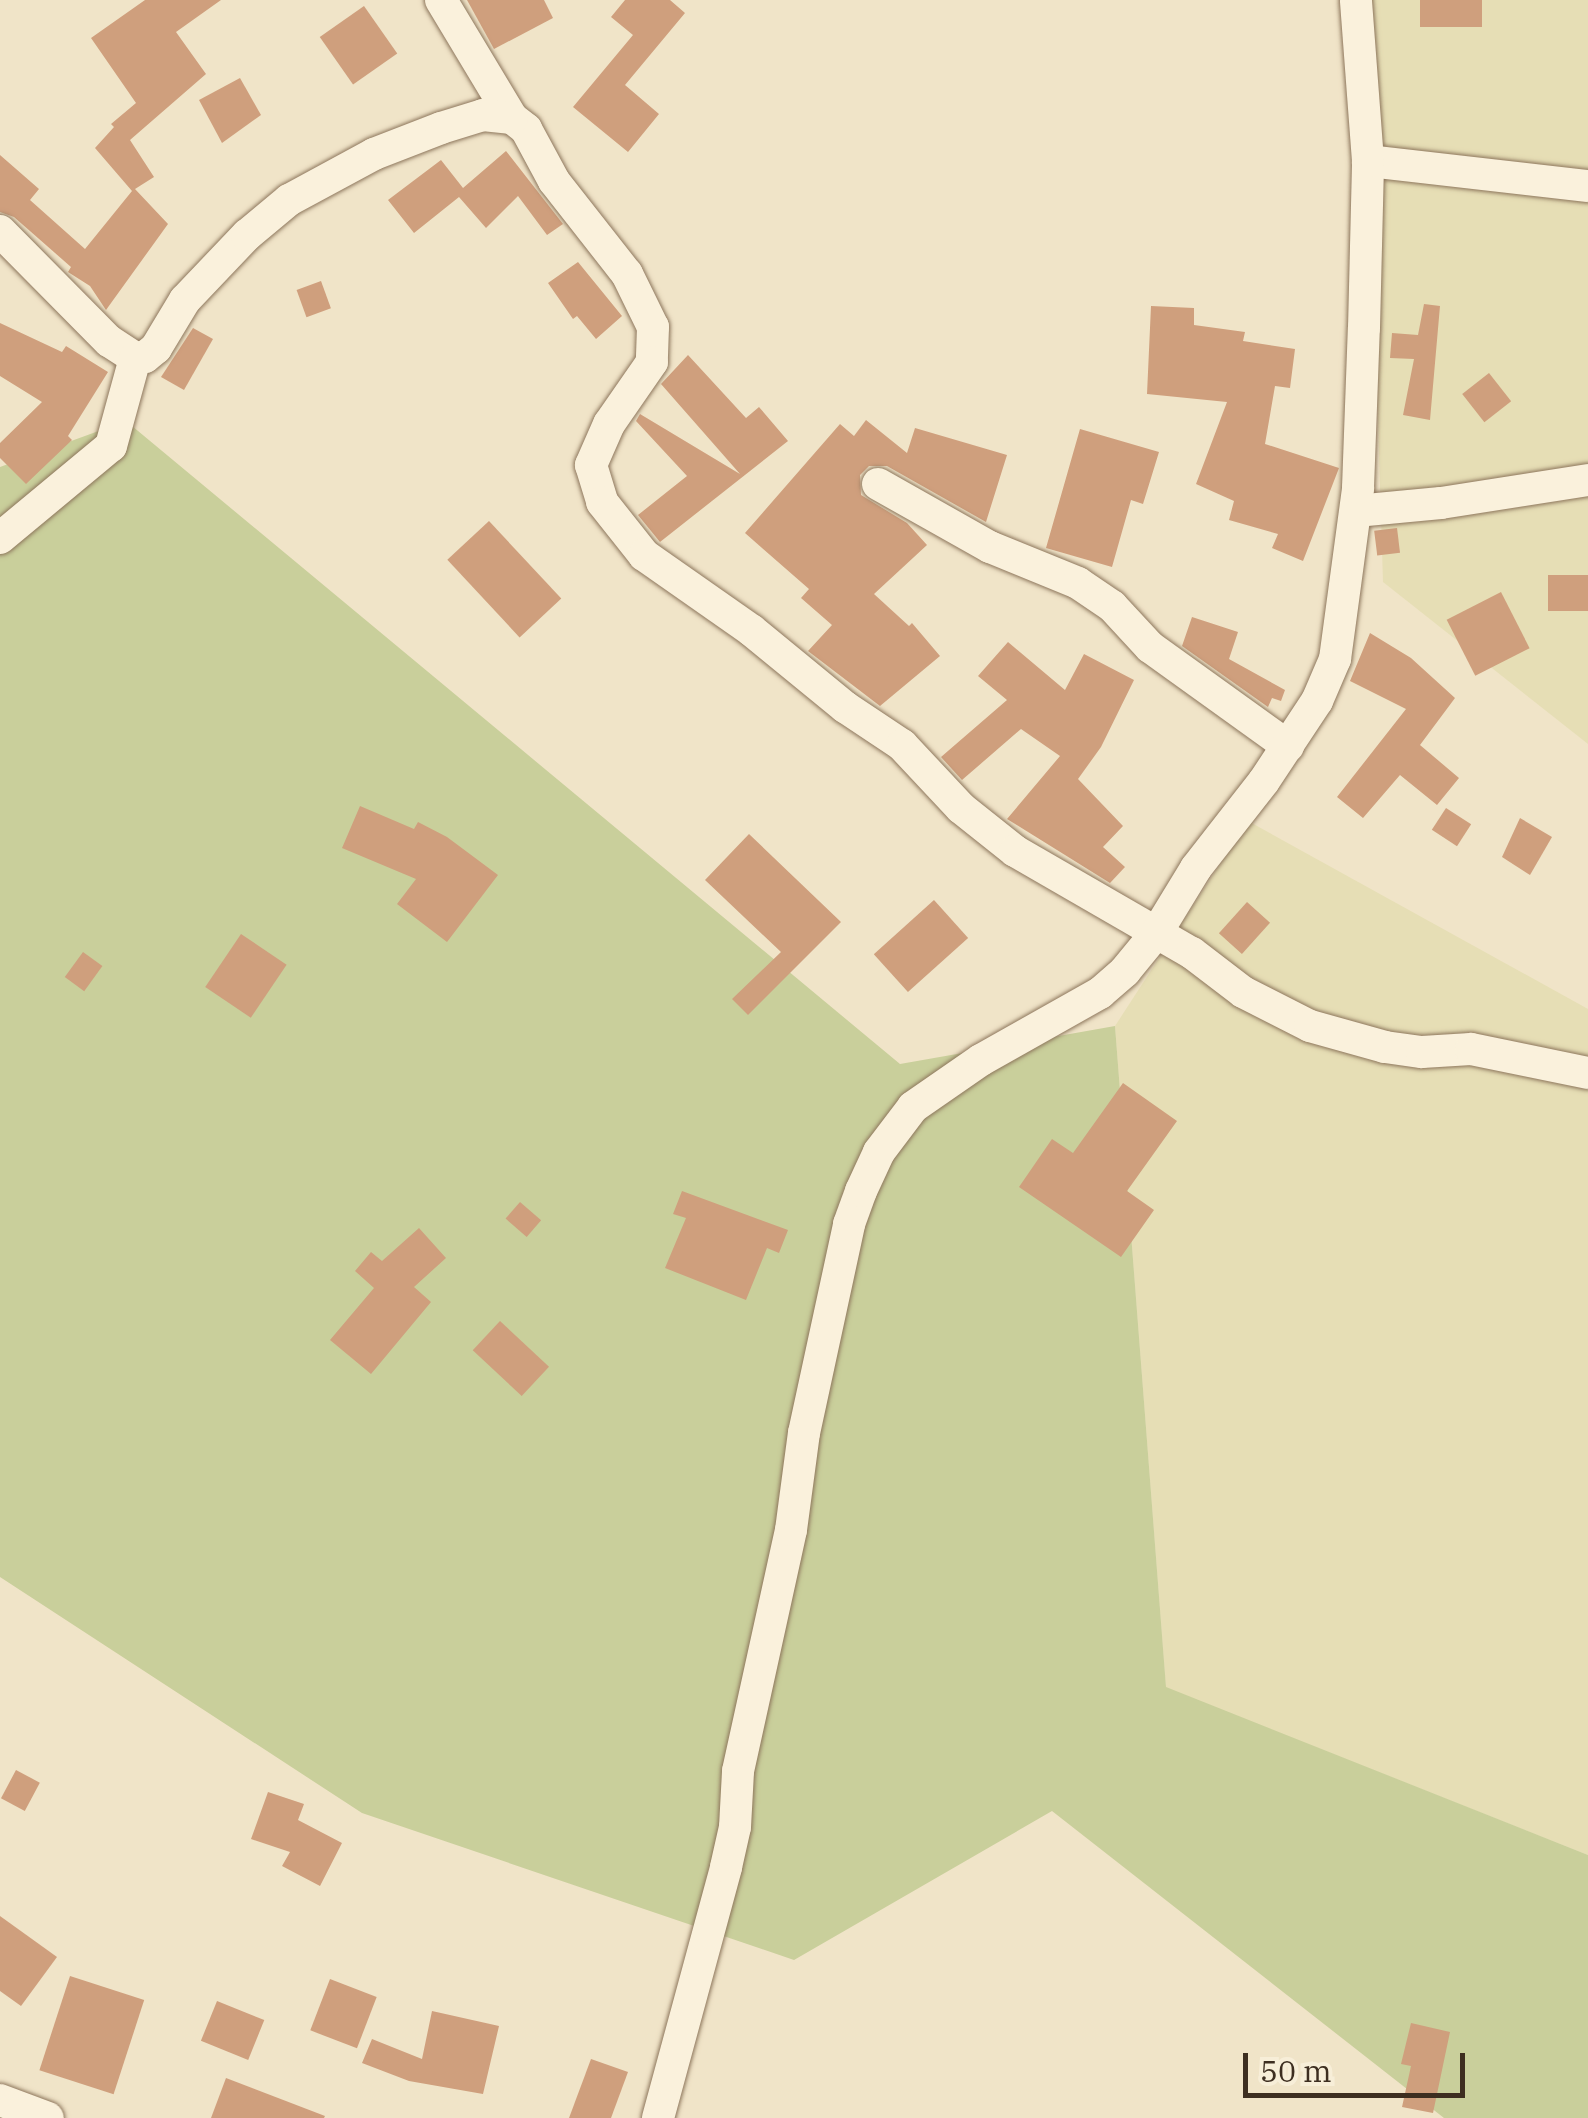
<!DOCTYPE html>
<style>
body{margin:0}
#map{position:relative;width:1588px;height:2118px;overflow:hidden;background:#f0e4c8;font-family:"IBM Plex Serif",serif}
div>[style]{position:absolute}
.farmland>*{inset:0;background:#e6deb5}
.green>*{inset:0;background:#c9cf9b}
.building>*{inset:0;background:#cf9f7d;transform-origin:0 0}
.roads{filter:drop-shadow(0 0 2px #8d765c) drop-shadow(0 0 2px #8d765c)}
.minor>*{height:32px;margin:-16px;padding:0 16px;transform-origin:16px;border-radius:16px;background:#faf1dc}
span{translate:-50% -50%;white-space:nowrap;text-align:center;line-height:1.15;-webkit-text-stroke:9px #f7eed8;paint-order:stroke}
.scale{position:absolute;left:1243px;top:2053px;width:222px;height:45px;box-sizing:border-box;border:5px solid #3d2e20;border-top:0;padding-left:12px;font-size:30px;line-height:35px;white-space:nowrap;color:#3d2e20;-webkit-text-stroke:8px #f7eed8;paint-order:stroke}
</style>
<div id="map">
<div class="farmland">
<div style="clip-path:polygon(1365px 0,1588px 0,1588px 744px,1383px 582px)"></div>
<div style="clip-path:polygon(1248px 821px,1588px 1009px,1588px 1855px,1166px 1688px,1115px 1026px)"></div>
</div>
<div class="green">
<div style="clip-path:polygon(126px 421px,900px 1064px,1115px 1026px,1166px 1687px,1588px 1855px,1588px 2118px,1444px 2118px,1052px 1811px,794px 1960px,362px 1813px,0 1577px,0 467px)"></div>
</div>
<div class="building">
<div style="clip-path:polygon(145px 0,221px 0,176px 32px,206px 74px,130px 140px,154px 177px,135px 189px,168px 224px,106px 310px,90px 286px,68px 272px,71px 267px,14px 217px,0 212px,0 155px,39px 189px,30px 200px,85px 249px,132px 191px,95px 148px,114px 127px,111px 124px,136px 103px,91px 38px)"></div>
<div style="clip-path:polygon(467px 0,544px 0,553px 18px,494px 49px)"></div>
<div style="clip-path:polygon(625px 0,670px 0,685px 13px,625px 85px,659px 114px,628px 152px,573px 107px,633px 35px,611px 17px)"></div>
<div style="left:1420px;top:0;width:62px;height:27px"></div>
<div style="left:364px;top:6px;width:58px;height:54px;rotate:55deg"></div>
<div style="clip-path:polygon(240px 78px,261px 115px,222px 143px,199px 100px)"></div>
<div style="clip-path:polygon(506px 151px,563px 224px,547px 235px,518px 196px,486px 228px,459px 197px,414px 233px,388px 200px,441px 160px,463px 188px)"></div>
<div style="clip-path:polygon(578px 262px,622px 316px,596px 339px,577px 316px,573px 319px,548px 283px)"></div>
<div style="left:321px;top:281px;width:29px;height:26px;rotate:70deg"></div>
<div style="clip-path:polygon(1424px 304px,1440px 306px,1430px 420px,1403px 415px,1414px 359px,1390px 358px,1392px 333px,1418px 335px)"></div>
<div style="clip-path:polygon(1151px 306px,1194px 308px,1194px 325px,1245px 332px,1243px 341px,1295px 349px,1290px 388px,1275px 386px,1265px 444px,1339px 468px,1303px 561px,1272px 548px,1278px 534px,1229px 520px,1234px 501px,1196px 484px,1227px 402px,1147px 394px)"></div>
<div style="clip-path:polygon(0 323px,62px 352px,66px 346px,108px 372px,68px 436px,72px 440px,26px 484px,0 458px,0 443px,42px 402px,0 376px)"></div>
<div style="clip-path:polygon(193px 328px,213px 339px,184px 390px,161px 377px)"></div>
<div style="clip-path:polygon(688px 355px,746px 418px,759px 407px,788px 441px,660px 542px,638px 515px,687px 476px,636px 421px,640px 414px,740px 474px,661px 384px)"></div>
<div style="left:1489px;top:373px;width:36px;height:34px;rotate:52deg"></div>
<div style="clip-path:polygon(866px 420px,907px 453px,915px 428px,1007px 455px,986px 522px,887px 466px,869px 466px,860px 475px,861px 495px,907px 523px,927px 545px,874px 594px,909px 626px,912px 623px,940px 656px,880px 706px,808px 651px,832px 625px,801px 598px,809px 589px,745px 533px,840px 424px,854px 436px)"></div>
<div style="clip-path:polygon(1080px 429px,1159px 452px,1143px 504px,1131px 500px,1112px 567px,1046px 548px)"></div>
<div style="left:489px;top:521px;width:106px;height:57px;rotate:47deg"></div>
<div style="left:1397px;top:528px;width:25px;height:23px;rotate:83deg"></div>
<div style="left:1588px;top:575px;width:36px;height:40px;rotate:90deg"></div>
<div style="left:1501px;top:592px;width:63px;height:61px;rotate:63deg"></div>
<div style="clip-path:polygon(1192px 617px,1238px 632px,1229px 659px,1285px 690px,1281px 701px,1272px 698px,1268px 707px,1182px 646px)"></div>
<div style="clip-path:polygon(1370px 633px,1411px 658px,1455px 698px,1420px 745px,1459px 778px,1437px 805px,1400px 775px,1363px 818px,1337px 797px,1406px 709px,1350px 681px)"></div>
<div style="clip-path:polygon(1008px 642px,1065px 690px,1084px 654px,1134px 680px,1101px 747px,1078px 779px,1123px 826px,1103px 847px,1125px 867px,1110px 883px,1007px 819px,1060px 756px,1021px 729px,962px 780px,941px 757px,1007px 700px,978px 676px)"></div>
<div style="clip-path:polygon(360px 806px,414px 829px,418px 822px,447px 837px,498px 875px,447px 942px,397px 904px,416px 879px,342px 848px)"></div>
<div style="left:1446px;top:808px;width:30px;height:26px;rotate:33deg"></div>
<div style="clip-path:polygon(1520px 818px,1552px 837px,1530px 875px,1502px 857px)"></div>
<div style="clip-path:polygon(749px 834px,841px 922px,748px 1015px,732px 999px,781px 952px,705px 880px)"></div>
<div style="left:934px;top:900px;width:51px;height:81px;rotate:48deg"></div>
<div style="left:1247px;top:902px;width:31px;height:42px;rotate:42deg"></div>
<div style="left:241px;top:934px;width:55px;height:64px;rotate:34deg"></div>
<div style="left:83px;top:952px;width:24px;height:31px;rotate:36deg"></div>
<div style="clip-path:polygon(1123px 1083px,1177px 1121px,1127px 1191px,1154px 1210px,1121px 1257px,1019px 1187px,1052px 1139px,1073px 1153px)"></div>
<div style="clip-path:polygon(682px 1191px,788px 1230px,779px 1253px,767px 1248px,746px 1300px,665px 1268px,686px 1218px,673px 1214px)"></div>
<div style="left:520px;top:1202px;width:28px;height:22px;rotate:41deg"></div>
<div style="clip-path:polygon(419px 1228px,446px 1258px,414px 1287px,431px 1302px,371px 1374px,330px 1340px,374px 1288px,355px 1271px,371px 1252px,382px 1261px)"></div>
<div style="left:500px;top:1321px;width:67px;height:40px;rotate:43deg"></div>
<div style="left:16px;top:1770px;width:27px;height:32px;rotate:28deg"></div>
<div style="clip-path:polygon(268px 1792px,304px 1804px,298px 1820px,342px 1843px,320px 1886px,282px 1866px,290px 1852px,251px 1839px)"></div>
<div style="clip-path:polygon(0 1916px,57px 1957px,21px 2006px,0 1991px)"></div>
<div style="left:70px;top:1976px;width:78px;height:99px;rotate:18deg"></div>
<div style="left:330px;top:1979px;width:50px;height:55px;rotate:21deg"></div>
<div style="left:217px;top:2001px;width:51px;height:43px;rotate:22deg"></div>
<div style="clip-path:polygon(432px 2011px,499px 2026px,483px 2094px,409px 2081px,362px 2063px,372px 2039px,422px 2059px)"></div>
<div style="clip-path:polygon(1411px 2023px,1450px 2032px,1433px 2113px,1402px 2107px,1411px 2066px,1401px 2064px)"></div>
<div style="clip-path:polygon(591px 2059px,628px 2072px,611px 2118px,569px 2118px)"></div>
<div style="clip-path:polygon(226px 2078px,325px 2116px,324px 2118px,211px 2118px)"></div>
</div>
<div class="roads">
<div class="minor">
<div style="left:441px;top:0;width:138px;rotate:59deg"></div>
<div style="left:512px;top:118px;width:18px;rotate:38deg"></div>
<div style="left:526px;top:129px;width:59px;rotate:61.7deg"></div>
<div style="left:554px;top:181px;width:118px;rotate:51.9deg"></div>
<div style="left:627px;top:274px;width:59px;rotate:63.9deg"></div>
<div style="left:653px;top:327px;width:35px;rotate:92deg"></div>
<div style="left:652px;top:362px;width:75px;rotate:124.7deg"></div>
<div style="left:609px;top:424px;width:45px;rotate:113.7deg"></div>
<div style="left:591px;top:465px;width:39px;rotate:73deg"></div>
<div style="left:602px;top:502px;width:68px;rotate:51.6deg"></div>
<div style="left:644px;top:555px;width:131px;rotate:35deg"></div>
<div style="left:751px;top:630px;width:122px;rotate:39.3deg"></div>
<div style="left:845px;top:707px;width:69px;rotate:33.7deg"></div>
<div style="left:902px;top:745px;width:86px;rotate:46.9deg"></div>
<div style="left:961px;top:808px;width:69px;rotate:38.5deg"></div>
<div style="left:1015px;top:851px;width:204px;rotate:30deg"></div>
<div style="left:1192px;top:953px;width:64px;rotate:37.4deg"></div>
<div style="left:1243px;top:992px;width:75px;rotate:26.9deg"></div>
<div style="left:1310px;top:1026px;width:78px;rotate:15.6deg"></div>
<div style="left:1385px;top:1047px;width:37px;rotate:8deg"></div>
<div style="left:1422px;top:1052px;width:49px;rotate:-3.5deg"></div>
<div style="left:1471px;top:1049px;width:119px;rotate:11.6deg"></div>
<div style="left:1368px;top:161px;width:221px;rotate:6.5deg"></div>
<div style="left:0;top:231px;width:155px;rotate:45.3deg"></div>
<div style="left:109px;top:341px;width:31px;rotate:33deg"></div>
<div style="left:135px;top:358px;width:10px;rotate:-6deg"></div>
<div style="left:145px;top:357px;width:14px;rotate:-39deg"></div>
<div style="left:156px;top:348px;width:56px;rotate:-58.9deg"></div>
<div style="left:185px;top:300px;width:90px;rotate:-46.4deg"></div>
<div style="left:247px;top:235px;width:55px;rotate:-39.8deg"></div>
<div style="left:289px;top:200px;width:97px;rotate:-28.4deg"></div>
<div style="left:374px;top:154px;width:72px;rotate:-21.2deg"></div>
<div style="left:441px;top:128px;width:44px;rotate:-17.2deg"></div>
<div style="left:483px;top:115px;width:29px;rotate:6deg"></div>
<div style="left:878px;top:484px;width:129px;rotate:29.4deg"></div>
<div style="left:990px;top:547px;width:95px;rotate:22.2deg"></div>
<div style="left:1078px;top:583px;width:41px;rotate:34.1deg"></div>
<div style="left:1112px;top:606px;width:56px;rotate:47.2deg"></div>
<div style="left:1150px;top:647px;width:170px;rotate:35.7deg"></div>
<div style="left:1356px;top:511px;width:85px;rotate:-5.4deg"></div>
<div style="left:1441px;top:503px;width:149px;rotate:-8.9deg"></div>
<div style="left:0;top:538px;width:144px;rotate:-39.7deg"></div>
<div style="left:111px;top:446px;width:91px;rotate:-74.7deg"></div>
<div style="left:0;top:2100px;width:51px;rotate:20.6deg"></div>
<div style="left:658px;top:2118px;width:260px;rotate:-74.8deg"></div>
<div style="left:726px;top:1867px;width:41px;rotate:-77.3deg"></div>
<div style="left:735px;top:1827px;width:56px;rotate:-86.9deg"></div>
<div style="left:738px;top:1771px;width:247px;rotate:-77.6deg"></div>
<div style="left:791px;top:1530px;width:98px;rotate:-82.4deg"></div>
<div style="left:804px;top:1433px;width:214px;rotate:-77.8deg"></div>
<div style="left:849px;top:1224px;width:35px;rotate:-70deg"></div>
<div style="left:861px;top:1191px;width:43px;rotate:-65.2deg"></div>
<div style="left:879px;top:1152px;width:56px;rotate:-52.9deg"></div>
<div style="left:913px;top:1107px;width:83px;rotate:-34.7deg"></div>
<div style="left:981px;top:1060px;width:137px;rotate:-29.4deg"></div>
<div style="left:1100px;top:993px;width:33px;rotate:-41deg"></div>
<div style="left:1125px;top:971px;width:50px;rotate:-50.6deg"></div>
<div style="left:1157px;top:932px;width:75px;rotate:-58.6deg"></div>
<div style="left:1196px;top:868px;width:110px;rotate:-52deg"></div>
<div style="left:1264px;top:781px;width:96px;rotate:-56.5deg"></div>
<div style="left:1317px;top:701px;width:46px;rotate:-66.8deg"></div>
<div style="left:1335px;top:659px;width:173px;rotate:-82.3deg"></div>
<div style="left:1358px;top:488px;width:160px;rotate:-87.9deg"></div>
<div style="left:1364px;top:328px;width:167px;rotate:-88.6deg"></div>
<div style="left:1368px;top:161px;width:161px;rotate:-94.3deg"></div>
</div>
</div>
<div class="scale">50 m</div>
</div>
